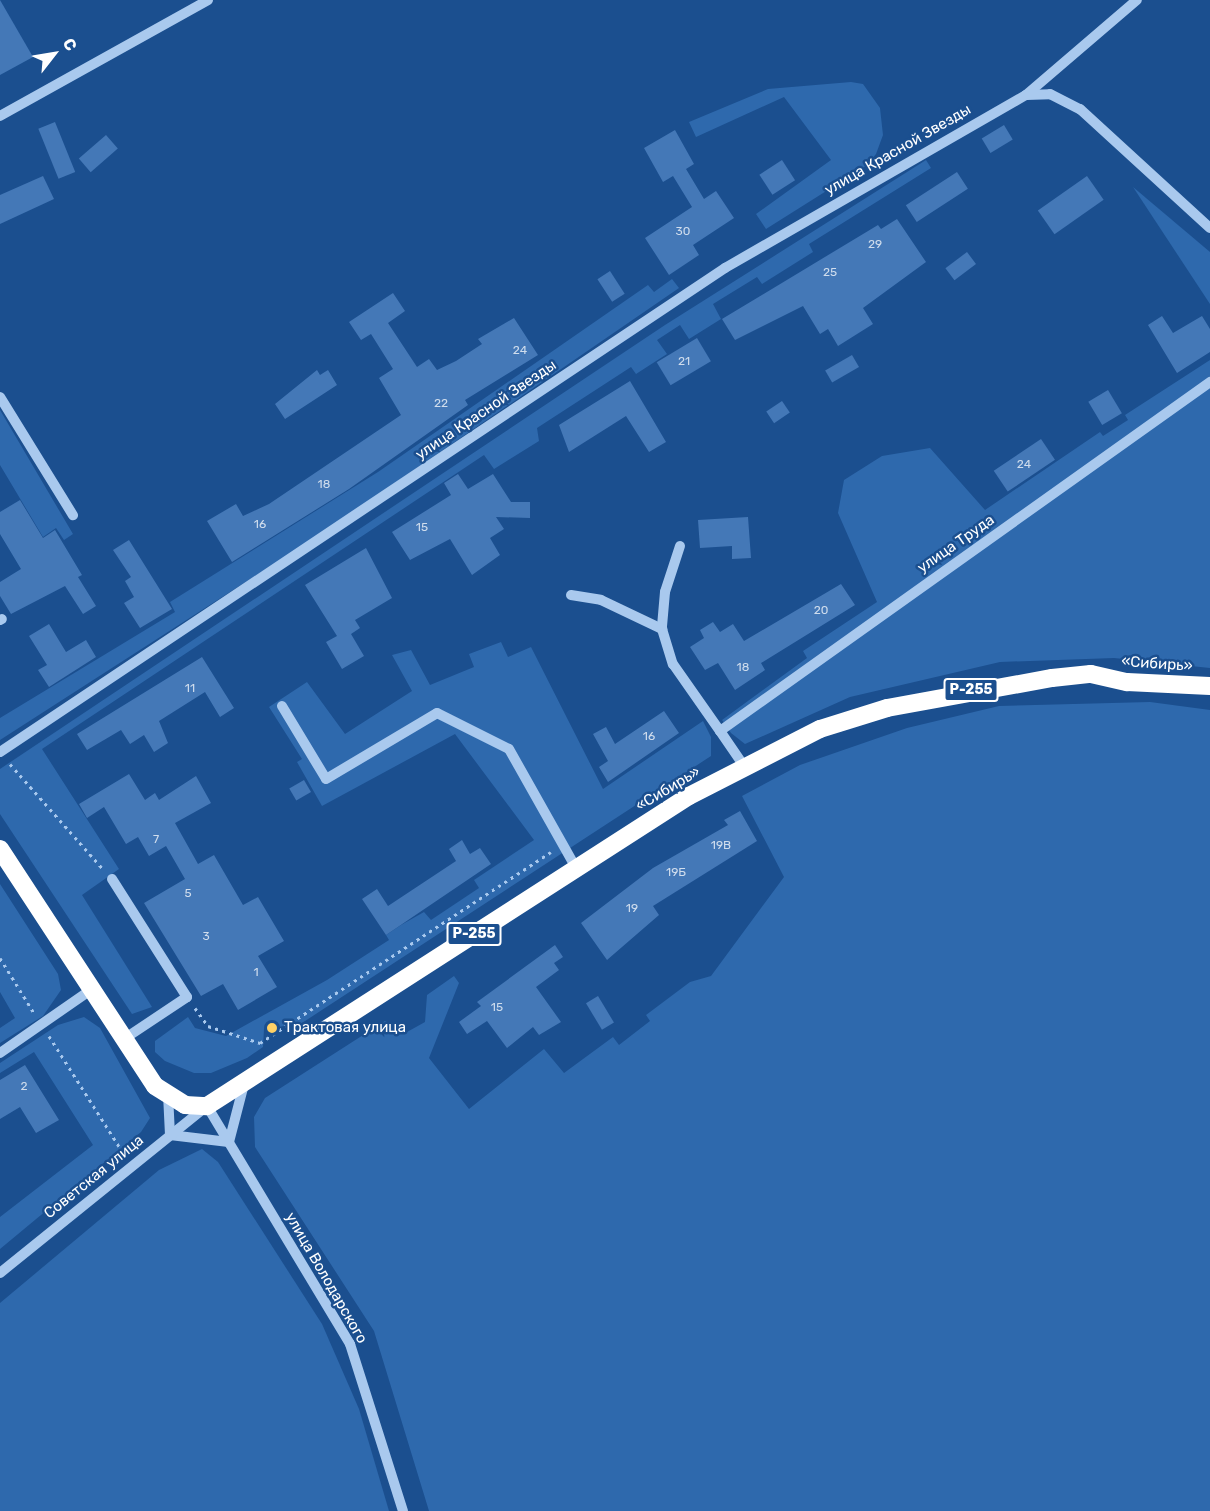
<!DOCTYPE html>
<meta charset="utf-8">
<style>
body{margin:0}
#map{position:relative;width:1210px;height:1511px;overflow:hidden;background:#1b4f8f;font-family:Rubik,sans-serif}
div>[style]{position:absolute}
.green>*{inset:0;background:#2e69ad}
.building>*{inset:0;background:#4478b7;transform-origin:0 0}
.path>*{height:3px;margin-top:-1.5px;transform-origin:0;background:repeating-linear-gradient(90deg,#a9c9ee 0 3px,transparent 0 7.5px)}
.minor>*{height:10px;margin:-5px;padding:0 5px;transform-origin:5px;border-radius:5px;background:#a9c9ee}
.highway>*{height:18px;margin:-9px;padding:0 9px;transform-origin:9px;border-radius:9px;background:#fff}
.dots>*{width:16px;height:16px;translate:-50% -50%;box-sizing:border-box;border:3px solid #1b4f8f;border-radius:50%}
span{translate:-50% -50%;white-space:nowrap;text-align:center;line-height:1.15;-webkit-text-stroke:5px #1b4f8f;paint-order:stroke}
.number-label{font-size:12px;color:#d0dded}
.number-label span{-webkit-text-stroke-width:0}
.shield-label span{padding:2px 4px;background:#1b4f8f;border:2px solid;border-radius:4px;-webkit-text-stroke-width:0}
.shield-label{font-size:14px;color:#fff;font-weight:700}
.street-label{font-size:15px;color:#fff}
.poi-label{font-size:15px;color:#fff}
.left{translate:0 -50%;text-align:left}
.north{position:absolute;left:24px;top:24px;width:60px;height:60px;-webkit-text-stroke:4px #1b4f8f;paint-order:stroke;rotate:59deg;font-size:16px;font-weight:700;line-height:24px;text-align:center;color:#fff}
.north::after{content:'';display:block;margin:auto;width:21px;height:27px;background:#fff;clip-path:polygon(50% 0,100% 100%,50% 72%,0 100%)}
</style>
<div id="map">
<div class="green">
<div style="clip-path:polygon(851px 82px,863px 84px,880px 108px,883px 135px,876px 154px,866px 166px,766px 229px,756px 214px,831px 160px,784px 97px,696px 137px,689px 122px,768px 89px)"></div>
<div style="clip-path:polygon(926px 160px,931px 168px,809px 244px,813px 252px,762px 284px,757px 277px,713px 304px,721px 319px,689px 339px,680px 325px,657px 340px,667px 354px,636px 374px,631px 367px,537px 428px,539px 441px,494px 469px,484px 455px,42px 749px,119px 869px,82px 895px,152px 1007px,132px 1014px,0 814px,0 769px,665px 325px)"></div>
<div style="clip-path:polygon(1133px 187px,1210px 252px,1210px 304px)"></div>
<div style="clip-path:polygon(672px 279px,679px 288px,325px 531px,0 740px,0 718px,175px 612px,170px 602px,378px 472px,648px 285px,654px 292px)"></div>
<div style="clip-path:polygon(1210px 360px,1210px 668px,1114px 658px,1000px 662px,850px 697px,745px 744px,731px 733px,722px 720px,807px 658px,803px 651px,877px 602px,838px 513px,844px 480px,882px 456px,930px 448px,985px 510px,1100px 432px,1103px 436px,1128px 420px,1125px 415px)"></div>
<div style="clip-path:polygon(0 410px,73px 534px,64px 540px,56px 528px,43px 537px,0 465px)"></div>
<div style="clip-path:polygon(501px 642px,508px 657px,531px 647px,603px 789px,703px 721px,711px 737px,711px 756px,302px 1023px,272px 1028px,273px 1023px,264px 1029px,263px 1047px,247px 1058px,211px 1073px,194px 1073px,165px 1061px,155px 1052px,155px 1041px,188px 1017px,195px 1028px,226px 1036px,327px 980px,389px 940px,386px 935px,401px 925px,424px 912px,431px 920px,479px 888px,474px 880px,534px 840px,455px 734px,322px 806px,297px 762px,302px 759px,269px 707px,307px 682px,345px 734px,412px 691px,392px 655px,411px 650px,430px 685px,474px 667px,469px 654px)"></div>
<div style="clip-path:polygon(1150px 702px,1210px 710px,1210px 1511px,429px 1511px,374px 1331px,255px 1147px,254px 1117px,265px 1098px,385px 1021px,407px 1032px,425px 1022px,427px 995px,454px 976px,459px 983px,429px 1058px,469px 1109px,544px 1049px,564px 1073px,613px 1037px,619px 1045px,650px 1021px,646px 1015px,690px 982px,711px 976px,784px 877px,742px 796px,800px 765px,907px 728px,999px 706px)"></div>
<div style="clip-path:polygon(0 884px,58px 974px,61px 990px,43px 1016px,0 1043px,0 1028px,15px 1018px,0 992px)"></div>
<div style="clip-path:polygon(84px 1017px,100px 1028px,150px 1118px,141px 1132px,0 1249px,0 1217px,93px 1145px,34px 1052px,0 1073px,0 1063px,58px 1025px)"></div>
<div style="clip-path:polygon(202px 1149px,218px 1162px,322px 1324px,359px 1409px,389px 1511px,0 1511px,0 1303px,159px 1170px)"></div>
</div>
<div class="building">
<div style="clip-path:polygon(0 0,33px 57px,0 75px)"></div>
<div style="left:55px;top:122px;width:54px;height:18px;rotate:68deg"></div>
<div style="left:1004px;top:125px;width:17px;height:26px;rotate:59deg"></div>
<div style="clip-path:polygon(675px 130px,694px 164px,686px 169px,704px 199px,716px 191px,734px 218px,693px 245px,699px 255px,669px 275px,645px 238px,692px 207px,673px 176px,663px 182px,644px 148px)"></div>
<div style="left:106px;top:135px;width:18px;height:36px;rotate:49deg"></div>
<div style="left:782px;top:160px;width:24px;height:27px;rotate:57deg"></div>
<div style="left:957px;top:172px;width:20px;height:61px;rotate:57deg"></div>
<div style="clip-path:polygon(43px 176px,54px 199px,0 224px,0 195px)"></div>
<div style="left:1087px;top:176px;width:29px;height:60px;rotate:55deg"></div>
<div style="clip-path:polygon(897px 219px,926px 262px,863px 308px,873px 324px,838px 346px,828px 329px,820px 334px,803px 306px,735px 340px,722px 319px,878px 225px,881px 229px)"></div>
<div style="left:967px;top:252px;width:15px;height:27px;rotate:53deg"></div>
<div style="left:610px;top:271px;width:27px;height:15px;rotate:57deg"></div>
<div style="clip-path:polygon(393px 293px,405px 311px,388px 323px,417px 367px,429px 359px,437px 370px,456px 361px,482px 344px,478px 339px,514px 318px,538px 355px,465px 400px,468px 405px,349px 489px,232px 562px,207px 521px,236px 504px,243px 516px,269px 504px,401px 415px,379px 378px,393px 369px,371px 334px,361px 340px,349px 322px)"></div>
<div style="clip-path:polygon(1162px 316px,1173px 333px,1202px 316px,1210px 329px,1210px 352px,1177px 373px,1148px 325px)"></div>
<div style="left:697px;top:338px;width:27px;height:47px;rotate:59deg"></div>
<div style="left:852px;top:355px;width:14px;height:31px;rotate:60deg"></div>
<div style="clip-path:polygon(317px 370px,320px 375px,328px 370px,337px 385px,285px 419px,275px 404px)"></div>
<div style="clip-path:polygon(630px 381px,666px 442px,649px 452px,626px 416px,569px 452px,559px 425px)"></div>
<div style="left:1108px;top:390px;width:27px;height:23px;rotate:59deg"></div>
<div style="left:782px;top:401px;width:14px;height:19px;rotate:56deg"></div>
<div style="left:1041px;top:439px;width:25px;height:57px;rotate:56deg"></div>
<div style="clip-path:polygon(458px 474px,468px 489px,493px 474px,511px 502px,530px 502px,530px 518px,496px 517px,504px 529px,490px 538px,500px 555px,472px 575px,450px 539px,410px 560px,392px 532px,451px 495px,444px 483px)"></div>
<div style="clip-path:polygon(20px 500px,43px 538px,55px 530px,82px 575px,78px 577px,96px 606px,83px 614px,65px 586px,11px 614px,0 596px,0 582px,21px 569px,0 534px,0 512px)"></div>
<div style="clip-path:polygon(748px 517px,751px 558px,732px 559px,732px 546px,700px 548px,698px 520px)"></div>
<div style="clip-path:polygon(129px 540px,172px 609px,140px 628px,124px 603px,134px 597px,125px 581px,131px 577px,113px 550px)"></div>
<div style="clip-path:polygon(366px 548px,392px 598px,355px 620px,360px 628px,351px 634px,364px 656px,342px 669px,326px 642px,337px 636px,305px 585px)"></div>
<div style="clip-path:polygon(841px 584px,855px 605px,761px 663px,765px 670px,735px 690px,718px 663px,705px 670px,690px 647px,704px 638px,700px 630px,713px 622px,720px 632px,733px 624px,744px 641px)"></div>
<div style="clip-path:polygon(49px 624px,66px 652px,86px 640px,96px 657px,49px 687px,38px 670px,47px 665px,29px 636px)"></div>
<div style="clip-path:polygon(202px 657px,234px 708px,220px 717px,205px 692px,159px 721px,168px 743px,154px 752px,144px 735px,130px 744px,121px 730px,87px 750px,77px 734px)"></div>
<div style="clip-path:polygon(664px 711px,679px 733px,608px 782px,599px 767px,608px 761px,593px 734px,606px 727px,615px 744px)"></div>
<div style="clip-path:polygon(129px 774px,145px 800px,155px 793px,159px 800px,196px 776px,211px 803px,175px 823px,198px 864px,214px 855px,243px 905px,258px 897px,284px 941px,258px 956px,277px 987px,238px 1010px,223px 984px,201px 996px,144px 903px,185px 879px,166px 846px,149px 856px,138px 837px,126px 844px,104px 807px,87px 818px,79px 804px)"></div>
<div style="left:304px;top:780px;width:14px;height:17px;rotate:60deg"></div>
<div style="clip-path:polygon(740px 811px,757px 841px,653px 906px,659px 915px,607px 960px,581px 923px,653px 868px,728px 825px,724px 820px)"></div>
<div style="clip-path:polygon(462px 840px,470px 854px,480px 848px,491px 864px,386px 935px,362px 899px,377px 889px,388px 906px,456px 861px,449px 849px)"></div>
<div style="clip-path:polygon(555px 945px,563px 957px,554px 963px,559px 970px,536px 987px,561px 1022px,539px 1035px,533px 1027px,507px 1048px,487px 1021px,467px 1034px,459px 1022px,481px 1006px,477px 1002px)"></div>
<div style="left:598px;top:996px;width:31px;height:14px;rotate:59deg"></div>
<div style="clip-path:polygon(25px 1065px,59px 1120px,36px 1133px,20px 1107px,0 1119px,0 1080px)"></div>
</div>
<div class="path">
<div style="left:10px;top:764px;width:140px;rotate:48.5deg"></div>
<div style="left:0;top:958px;width:65px;rotate:58.3deg"></div>
<div style="left:195px;top:1008px;width:22px;rotate:54deg"></div>
<div style="left:208px;top:1026px;width:55px;rotate:18.1deg"></div>
<div style="left:260px;top:1043px;width:348px;rotate:-33.3deg"></div>
<div style="left:49px;top:1036px;width:140px;rotate:57.6deg"></div>
</div>
<div class="minor">
<div style="left:1026px;top:95px;width:146px;rotate:-40.6deg"></div>
<div style="left:0;top:116px;width:238px;rotate:-29.1deg"></div>
<div style="left:0;top:397px;width:139px;rotate:58.3deg"></div>
<div style="left:680px;top:546px;width:48px;rotate:108.1deg"></div>
<div style="left:665px;top:592px;width:37px;rotate:95deg"></div>
<div style="left:662px;top:629px;width:37px;rotate:73deg"></div>
<div style="left:673px;top:664px;width:82px;rotate:55deg"></div>
<div style="left:571px;top:595px;width:30px;rotate:9deg"></div>
<div style="left:601px;top:600px;width:68px;rotate:25.4deg"></div>
<div style="left:0;top:620px;width:2px;rotate:-27deg"></div>
<div style="left:282px;top:706px;width:85px;rotate:58.9deg"></div>
<div style="left:326px;top:779px;width:129px;rotate:-30.7deg"></div>
<div style="left:437px;top:713px;width:80px;rotate:26.6deg"></div>
<div style="left:509px;top:749px;width:137px;rotate:60.6deg"></div>
<div style="left:0;top:752px;width:872px;rotate:-33.73deg"></div>
<div style="left:725px;top:268px;width:347px;rotate:-29.9deg"></div>
<div style="left:1026px;top:95px;width:24px;rotate:-2deg"></div>
<div style="left:1050px;top:94px;width:34px;rotate:27deg"></div>
<div style="left:1080px;top:109px;width:176px;rotate:42.5deg"></div>
<div style="left:744px;top:766px;width:42px;rotate:-124.4deg"></div>
<div style="left:720px;top:731px;width:602px;rotate:-35.46deg"></div>
<div style="left:112px;top:879px;width:140px;rotate:57.6deg"></div>
<div style="left:187px;top:997px;width:76px;rotate:146.3deg"></div>
<div style="left:0;top:1053px;width:112px;rotate:-34.8deg"></div>
<div style="left:168px;top:1094px;width:41px;rotate:87.2deg"></div>
<div style="left:170px;top:1135px;width:59px;rotate:6.8deg"></div>
<div style="left:229px;top:1142px;width:60px;rotate:-75.5deg"></div>
<div style="left:0;top:1273px;width:266px;rotate:-38.9deg"></div>
<div style="left:207px;top:1106px;width:278px;rotate:59deg"></div>
<div style="left:350px;top:1344px;width:175px;rotate:72.4deg"></div>
</div>
<div class="highway">
<div style="left:0;top:849px;width:283px;rotate:56.8deg"></div>
<div style="left:155px;top:1086px;width:36px;rotate:32deg"></div>
<div style="left:185px;top:1105px;width:22px;rotate:3deg"></div>
<div style="left:207px;top:1106px;width:573px;rotate:-32.75deg"></div>
<div style="left:689px;top:796px;width:147px;rotate:-27.1deg"></div>
<div style="left:820px;top:729px;width:70px;rotate:-17.4deg"></div>
<div style="left:887px;top:708px;width:168px;rotate:-10.3deg"></div>
<div style="left:1052px;top:678px;width:39px;rotate:-6deg"></div>
<div style="left:1091px;top:674px;width:37px;rotate:13deg"></div>
<div style="left:1127px;top:682px;width:83px;rotate:2.8deg"></div>
</div>
<div class="dots">
<div style="left:272px;top:1028px;background:#ffd166"></div>
</div>
<div class="number-label">
<span style="left:683px;top:232px">30</span>
<span style="left:875px;top:245px">29</span>
<span style="left:830px;top:273px">25</span>
<span style="left:520px;top:351px">24</span>
<span style="left:684px;top:362px">21</span>
<span style="left:441px;top:404px">22</span>
<span style="left:1024px;top:465px">24</span>
<span style="left:324px;top:485px">18</span>
<span style="left:260px;top:525px">16</span>
<span style="left:422px;top:528px">15</span>
<span style="left:821px;top:611px">20</span>
<span style="left:743px;top:668px">18</span>
<span style="left:190px;top:689px">11</span>
<span style="left:649px;top:737px">16</span>
<span style="left:156px;top:840px">7</span>
<span style="left:721px;top:846px">19В</span>
<span style="left:676px;top:873px">19Б</span>
<span style="left:188px;top:894px">5</span>
<span style="left:632px;top:909px">19</span>
<span style="left:206px;top:937px">3</span>
<span style="left:256px;top:973px">1</span>
<span style="left:497px;top:1008px">15</span>
<span style="left:24px;top:1087px">2</span>
</div>
<div class="shield-label">
<span style="left:971px;top:690px">Р-255</span>
<span style="left:474px;top:934px">Р-255</span>
</div>
<div class="street-label">
<span style="left:898px;top:150px;rotate:-30deg">улица Красной Звезды</span>
<span style="left:486px;top:410px;rotate:-34deg">улица Красной Звезды</span>
<span style="left:956px;top:544px;rotate:-35deg">улица Труда</span>
<span style="left:1157px;top:664px;rotate:4deg">«Сибирь»</span>
<span style="left:668px;top:789px;rotate:-31deg">«Сибирь»</span>
<span style="left:94px;top:1177px;rotate:-39deg">Советская улица</span>
<span style="left:326px;top:1278px;rotate:60deg">улица Володарского</span>
</div>
<div class="poi-label">
<span class="left" style="left:284px;top:1028px">Трактовая улица</span>
</div>
<div class="north">С</div>
</div>
